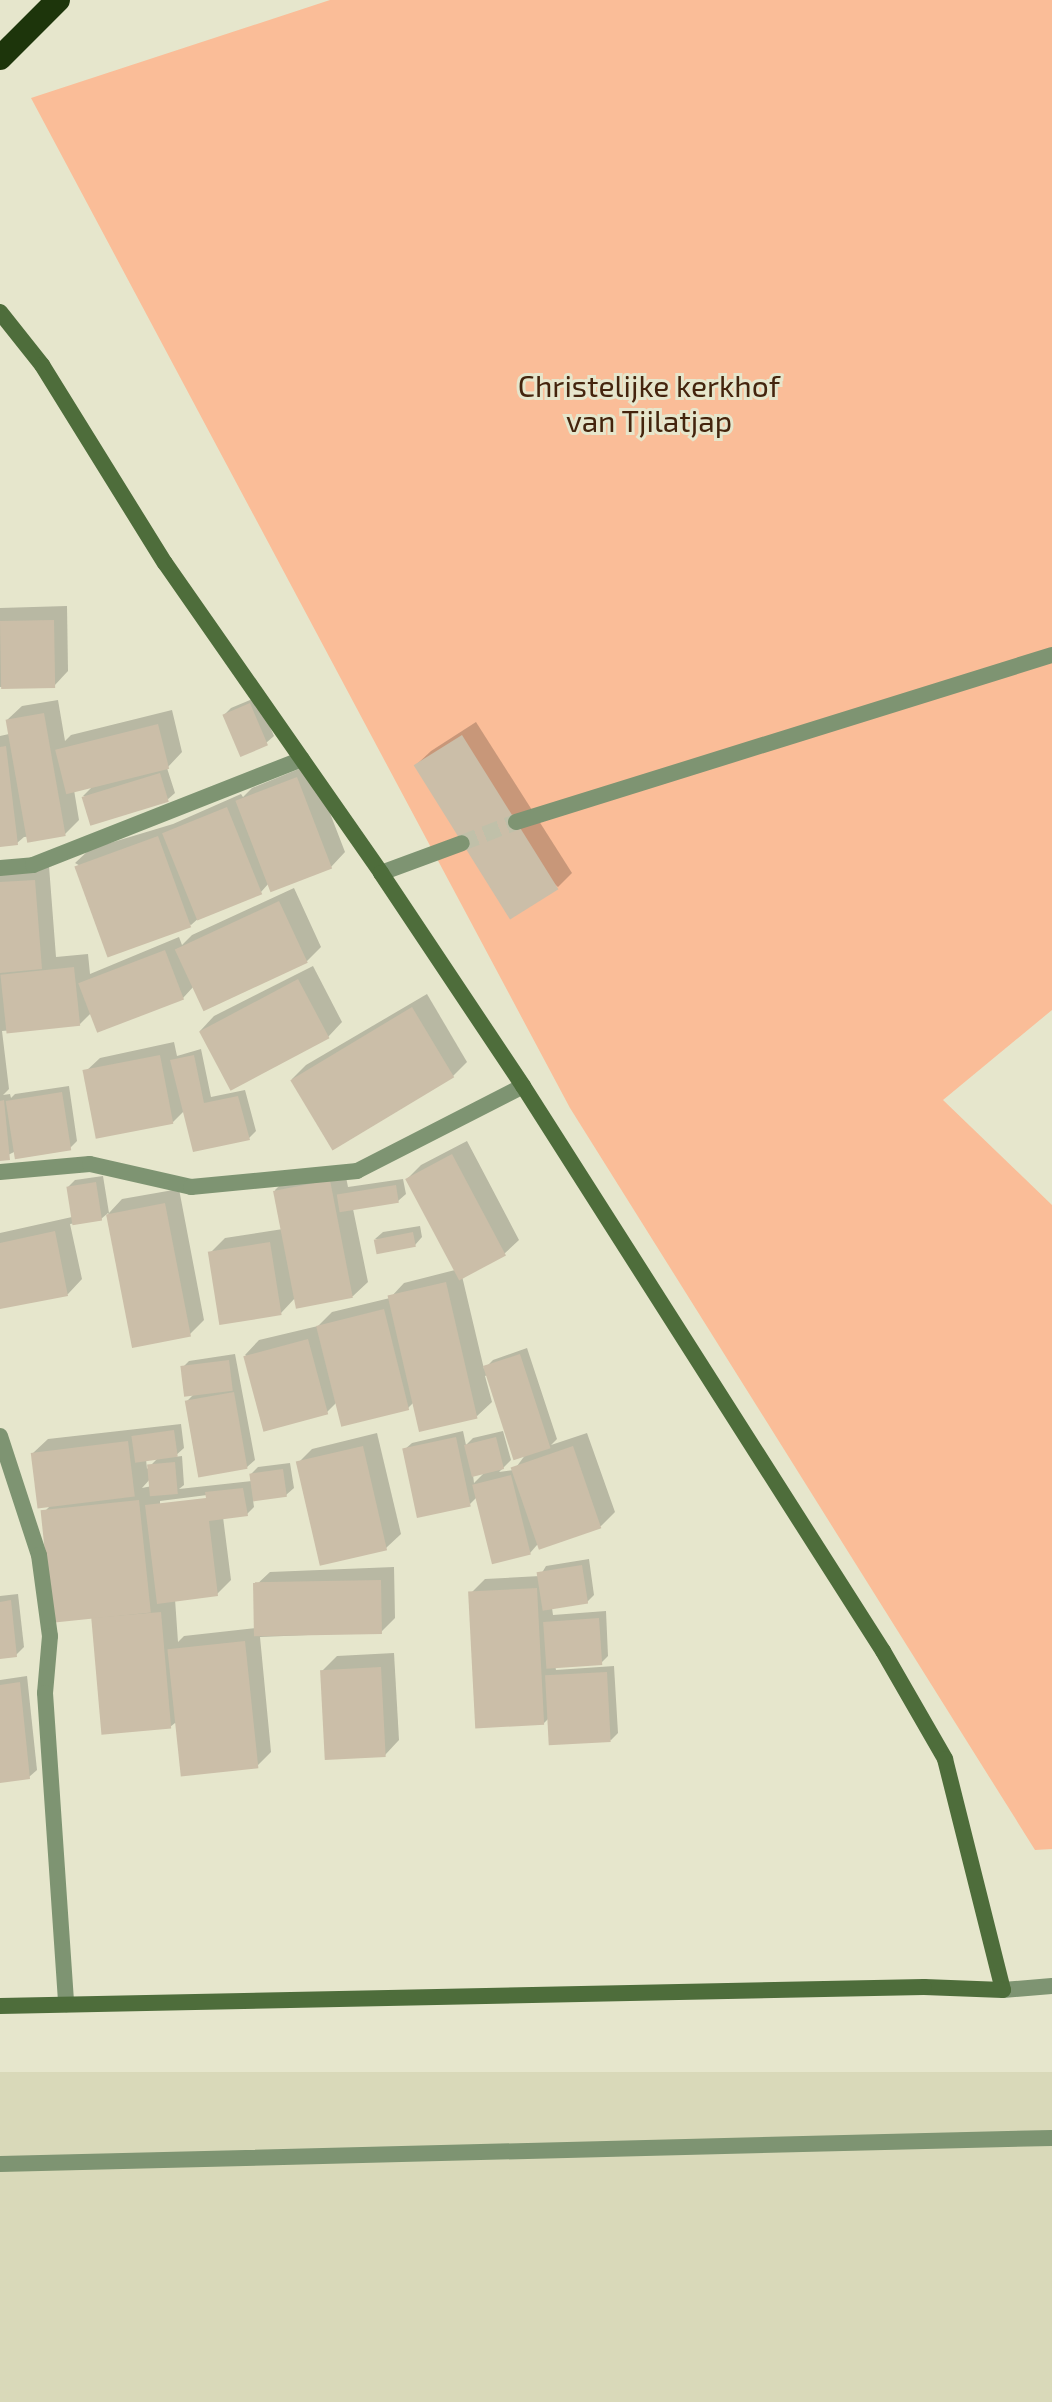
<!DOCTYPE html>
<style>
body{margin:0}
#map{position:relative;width:1052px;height:2402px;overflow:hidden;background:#e6e6cc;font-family:"Exo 2",sans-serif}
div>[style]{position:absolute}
.built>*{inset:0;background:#d9d9b9;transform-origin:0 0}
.green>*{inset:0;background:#fabd98}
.shadow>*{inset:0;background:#0003}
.building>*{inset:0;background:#cbbea8;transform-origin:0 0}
.street-tunnel>*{height:16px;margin-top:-8px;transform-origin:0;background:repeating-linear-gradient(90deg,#c0c0a9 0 16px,transparent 0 24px)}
.lane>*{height:16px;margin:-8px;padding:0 8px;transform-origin:8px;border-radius:8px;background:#7e9472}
.street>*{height:16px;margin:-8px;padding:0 8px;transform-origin:8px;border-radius:8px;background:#7e9472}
.secondary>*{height:16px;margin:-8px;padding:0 8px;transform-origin:8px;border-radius:8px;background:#4e6d3b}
.highway>*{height:24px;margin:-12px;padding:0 12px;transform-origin:12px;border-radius:12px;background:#1d350b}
span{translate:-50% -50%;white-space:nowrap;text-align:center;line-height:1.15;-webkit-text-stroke:6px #e6e6cc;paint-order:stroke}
.park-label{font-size:30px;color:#44240d}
</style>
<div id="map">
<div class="built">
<div style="left:1052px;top:2072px;width:330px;height:1052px;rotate:90deg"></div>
</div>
<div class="green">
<div style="clip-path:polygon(330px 0,1052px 0,1052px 1010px,943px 1100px,1052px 1205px,1052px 1849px,1035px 1850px,570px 1108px,31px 98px)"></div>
</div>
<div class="shadow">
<div style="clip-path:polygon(67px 606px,68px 671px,54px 686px,0 687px,0 608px)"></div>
<div style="clip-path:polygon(257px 697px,274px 736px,266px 743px,224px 715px,231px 708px)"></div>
<div style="clip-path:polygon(58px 700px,65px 741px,71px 735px,172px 710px,182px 752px,167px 768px,175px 793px,167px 800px,83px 796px,94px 785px,74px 790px,79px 820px,65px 834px,24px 837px,17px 843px,0 845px,0 736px,9px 734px,7px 720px,22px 706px)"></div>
<div style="clip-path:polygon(476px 722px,572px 873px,558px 887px,416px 765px,431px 751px)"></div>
<div style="clip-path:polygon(311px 764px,345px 852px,331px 867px,269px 883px,261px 892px,200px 917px,191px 925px,75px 863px,90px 849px,173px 824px,241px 794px,243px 797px,252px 788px)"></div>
<div style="clip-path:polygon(49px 866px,56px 957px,88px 954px,90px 974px,179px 937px,182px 945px,192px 935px,294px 888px,321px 947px,307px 961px,194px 986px,183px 998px,92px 1012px,80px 1024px,2px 1031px,9px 1089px,3px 1095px,10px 1094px,11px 1098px,15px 1094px,69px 1086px,77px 1141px,70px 1148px,14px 1152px,0 1159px,0 869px)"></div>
<div style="clip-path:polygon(313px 966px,342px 1022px,328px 1037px,200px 1031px,214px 1016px)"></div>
<div style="clip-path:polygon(427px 994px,467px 1062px,453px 1076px,333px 1147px,292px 1079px,306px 1065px)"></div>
<div style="clip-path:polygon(174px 1042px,177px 1056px,201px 1049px,211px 1097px,245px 1090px,256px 1131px,249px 1138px,184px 1111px,173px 1122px,85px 1072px,100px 1058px)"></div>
<div style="clip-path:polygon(evenodd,467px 1141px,519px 1240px,504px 1254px,462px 1276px,484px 1369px,493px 1360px,527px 1348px,557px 1439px,551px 1445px,587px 1433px,615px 1512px,601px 1526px,537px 1545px,530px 1553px,478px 1496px,470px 1504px,404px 1450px,412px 1443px,463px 1431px,466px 1445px,473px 1438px,503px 1431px,511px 1460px,499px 1472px,514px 1470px,526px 1454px,488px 1375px,485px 1376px,492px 1402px,477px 1416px,415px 1401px,408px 1408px,336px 1403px,327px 1412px,245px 1355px,259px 1340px,318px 1326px,332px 1312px,390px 1298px,404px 1283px,455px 1270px,407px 1179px,421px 1165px,467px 1141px,485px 1472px,474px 1483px,473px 1475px,485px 1472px)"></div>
<div style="clip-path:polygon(344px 1167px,348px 1187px,403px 1179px,406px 1194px,398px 1201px,353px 1209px,368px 1282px,353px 1296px,296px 1297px,281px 1313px,210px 1253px,225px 1238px,283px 1229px,275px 1190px,289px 1176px)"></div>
<div style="clip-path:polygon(103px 1176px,109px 1213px,122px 1199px,179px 1189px,204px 1320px,190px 1334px,108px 1213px,101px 1219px,70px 1224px,82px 1279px,68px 1294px,0 1307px,0 1233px,72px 1217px,68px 1187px,75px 1180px)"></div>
<div style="clip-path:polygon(420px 1226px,422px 1237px,415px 1245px,375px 1239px,383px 1232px)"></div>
<div style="clip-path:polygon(235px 1354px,255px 1460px,247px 1467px,187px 1401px,193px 1395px,182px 1368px,189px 1361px)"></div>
<div style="clip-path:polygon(evenodd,181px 1424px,184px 1448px,174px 1457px,182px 1456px,184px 1485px,179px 1489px,252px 1481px,251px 1474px,258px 1467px,290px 1463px,294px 1488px,286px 1495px,253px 1500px,254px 1507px,247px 1514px,223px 1517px,231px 1580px,217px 1594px,175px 1599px,178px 1642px,184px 1636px,256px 1628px,255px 1586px,270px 1572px,394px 1567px,395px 1618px,381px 1632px,260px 1637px,271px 1752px,257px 1766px,175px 1723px,170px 1727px,94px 1622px,100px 1615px,44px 1512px,51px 1505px,33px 1453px,48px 1439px,181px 1424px,159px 1457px,147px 1469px,146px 1459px,159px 1457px,181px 1424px,151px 1478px,152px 1486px,142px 1488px,151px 1478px,181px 1424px,215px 1494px,216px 1498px,160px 1505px,160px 1501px,215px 1494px)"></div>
<div style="clip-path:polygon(377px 1433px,401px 1534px,386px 1548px,298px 1463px,312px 1449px)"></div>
<div style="clip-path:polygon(589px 1559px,594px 1595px,587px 1602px,552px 1608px,553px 1615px,606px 1611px,608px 1656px,601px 1663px,555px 1665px,556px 1670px,614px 1666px,618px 1733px,611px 1740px,549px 1718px,543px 1724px,470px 1594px,485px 1579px,540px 1576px,546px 1566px)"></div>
<div style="clip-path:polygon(18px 1594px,24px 1647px,16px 1655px,0 1657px,0 1596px)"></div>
<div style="clip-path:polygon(394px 1653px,399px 1740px,385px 1755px,322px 1671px,337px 1656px)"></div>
<div style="clip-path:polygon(27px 1676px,37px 1770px,29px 1777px,0 1781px,0 1680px)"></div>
</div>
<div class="building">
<div style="left:54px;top:620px;width:68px;height:54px;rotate:89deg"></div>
<div style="left:250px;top:703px;width:46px;height:30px;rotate:67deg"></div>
<div style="left:44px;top:713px;width:125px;height:39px;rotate:80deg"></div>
<div style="left:158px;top:724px;width:46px;height:106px;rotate:76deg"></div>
<div style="left:462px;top:735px;width:182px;height:57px;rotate:58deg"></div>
<div style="clip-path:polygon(6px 746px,18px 845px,0 847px,0 747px)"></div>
<div style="left:160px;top:773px;width:30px;height:82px;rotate:73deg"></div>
<div style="left:297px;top:777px;width:98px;height:66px;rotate:69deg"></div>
<div style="left:227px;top:807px;width:94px;height:70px;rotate:68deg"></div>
<div style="left:158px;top:836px;width:97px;height:89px;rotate:70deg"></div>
<div style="clip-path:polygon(35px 880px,42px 969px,0 973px,0 882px)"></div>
<div style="left:279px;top:901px;width:68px;height:115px;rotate:65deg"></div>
<div style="left:165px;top:950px;width:53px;height:93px;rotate:69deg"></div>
<div style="left:74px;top:967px;width:59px;height:74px;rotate:84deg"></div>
<div style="left:298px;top:979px;width:67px;height:112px;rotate:62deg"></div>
<div style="left:412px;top:1007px;width:82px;height:142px;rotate:59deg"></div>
<div style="left:160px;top:1055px;width:70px;height:79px;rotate:79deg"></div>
<div style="clip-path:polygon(194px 1055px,204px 1103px,238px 1096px,250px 1140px,193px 1152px,170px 1060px)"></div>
<div style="left:62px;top:1092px;width:59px;height:57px;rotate:81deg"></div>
<div style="clip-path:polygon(4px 1100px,10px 1160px,0 1161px,0 1101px)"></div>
<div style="left:452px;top:1154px;width:115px;height:53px;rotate:62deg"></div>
<div style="left:330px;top:1180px;width:120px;height:58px;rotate:79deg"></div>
<div style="left:96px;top:1182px;width:39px;height:30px;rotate:81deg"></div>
<div style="left:396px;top:1185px;width:18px;height:60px;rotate:81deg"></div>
<div style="left:165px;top:1203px;width:136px;height:60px;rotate:79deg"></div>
<div style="clip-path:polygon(55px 1231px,68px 1296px,0 1309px,0 1243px)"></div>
<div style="left:413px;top:1232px;width:15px;height:40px;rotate:79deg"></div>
<div style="left:270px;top:1242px;width:74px;height:63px;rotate:81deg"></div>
<div style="left:446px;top:1282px;width:140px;height:60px;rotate:77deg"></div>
<div style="left:384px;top:1309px;width:104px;height:70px;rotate:76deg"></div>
<div style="left:308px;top:1339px;width:78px;height:67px;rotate:75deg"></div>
<div style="left:520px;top:1354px;width:99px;height:39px;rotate:72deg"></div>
<div style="left:229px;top:1360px;width:31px;height:49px;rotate:83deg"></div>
<div style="left:234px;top:1392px;width:78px;height:50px;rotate:80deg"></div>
<div style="left:174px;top:1430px;width:27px;height:43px;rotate:82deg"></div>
<div style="left:456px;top:1437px;width:71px;height:55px;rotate:78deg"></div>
<div style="left:496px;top:1437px;width:33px;height:33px;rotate:76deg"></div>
<div style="left:128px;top:1441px;width:56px;height:98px;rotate:83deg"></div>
<div style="left:363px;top:1446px;width:107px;height:69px;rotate:77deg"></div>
<div style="left:573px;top:1446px;width:87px;height:66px;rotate:71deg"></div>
<div style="left:175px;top:1462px;width:32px;height:28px;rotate:85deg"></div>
<div style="left:283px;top:1469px;width:28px;height:34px;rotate:82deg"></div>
<div style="left:511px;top:1475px;width:82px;height:40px;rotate:76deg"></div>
<div style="clip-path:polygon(243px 1488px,248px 1516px,209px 1521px,218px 1596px,157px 1604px,145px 1505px,206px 1498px,205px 1492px)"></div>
<div style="left:139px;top:1500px;width:113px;height:99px;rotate:84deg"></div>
<div style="left:582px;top:1565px;width:39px;height:46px;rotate:81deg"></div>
<div style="left:381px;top:1580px;width:54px;height:128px;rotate:89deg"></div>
<div style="left:537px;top:1588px;width:137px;height:69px;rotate:87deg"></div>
<div style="clip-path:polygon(11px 1600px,17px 1657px,0 1659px,0 1602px)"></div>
<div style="left:161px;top:1612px;width:117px;height:70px;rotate:85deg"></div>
<div style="left:599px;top:1618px;width:47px;height:56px;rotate:86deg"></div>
<div style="left:245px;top:1641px;width:128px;height:78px;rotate:84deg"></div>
<div style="left:381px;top:1667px;width:90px;height:61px;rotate:87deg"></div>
<div style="left:607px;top:1672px;width:70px;height:62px;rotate:87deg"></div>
<div style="clip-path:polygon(20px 1682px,30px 1779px,0 1783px,0 1685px)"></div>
</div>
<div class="street-tunnel">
<div style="left:462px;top:843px;width:58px;rotate:-21.3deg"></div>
</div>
<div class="lane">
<div style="left:0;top:2164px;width:1052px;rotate:-1.42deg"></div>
</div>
<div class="street">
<div style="left:516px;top:822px;width:561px;rotate:-17.31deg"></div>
<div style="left:0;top:868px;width:33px;rotate:-5deg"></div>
<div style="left:33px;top:865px;width:289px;rotate:-21.5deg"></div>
<div style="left:381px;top:873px;width:86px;rotate:-20.3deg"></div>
<div style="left:0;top:1172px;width:90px;rotate:-5.1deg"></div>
<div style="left:90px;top:1164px;width:104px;rotate:12.8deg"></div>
<div style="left:191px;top:1187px;width:167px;rotate:-5.5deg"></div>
<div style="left:357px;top:1171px;width:186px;rotate:-27.1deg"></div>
<div style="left:0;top:1436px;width:125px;rotate:71.9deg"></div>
<div style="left:39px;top:1555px;width:82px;rotate:82.3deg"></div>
<div style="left:50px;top:1636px;width:57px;rotate:95deg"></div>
<div style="left:45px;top:1693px;width:312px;rotate:86.1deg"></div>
<div style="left:1003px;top:1990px;width:49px;rotate:-4.7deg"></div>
</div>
<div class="secondary">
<div style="left:0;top:312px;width:68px;rotate:51.6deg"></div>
<div style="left:42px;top:365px;width:233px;rotate:58.2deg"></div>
<div style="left:165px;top:563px;width:378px;rotate:55.1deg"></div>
<div style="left:381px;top:873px;width:256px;rotate:56.3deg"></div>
<div style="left:523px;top:1086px;width:670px;rotate:57.5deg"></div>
<div style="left:883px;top:1651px;width:125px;rotate:60.1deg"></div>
<div style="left:945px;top:1759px;width:238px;rotate:75.9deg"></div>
<div style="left:1003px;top:1990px;width:79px;rotate:-177.8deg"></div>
<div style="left:924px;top:1987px;width:924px;rotate:178.82deg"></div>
</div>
<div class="highway">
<div style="left:0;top:58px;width:82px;rotate:-45deg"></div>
</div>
<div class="park-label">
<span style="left:649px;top:402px">Christelijke kerkhof<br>van Tjilatjap</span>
</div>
</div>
